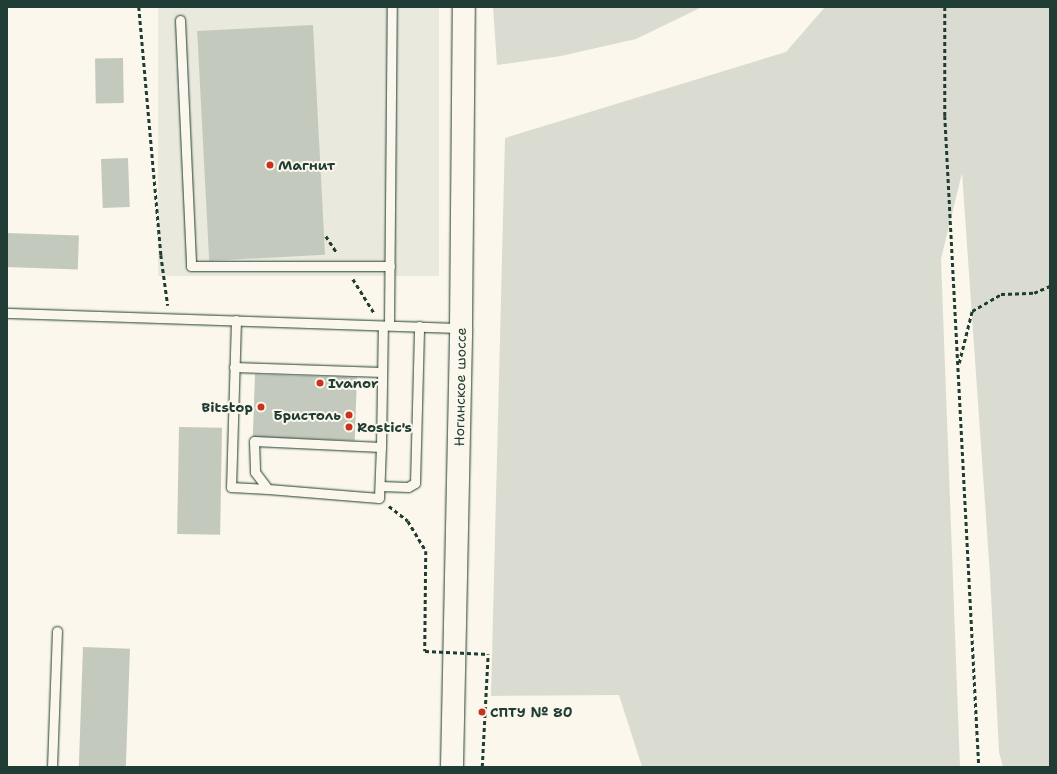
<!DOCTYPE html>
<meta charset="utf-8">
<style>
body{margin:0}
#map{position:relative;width:1057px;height:774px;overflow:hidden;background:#fbf7ec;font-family:"Shantell Sans",sans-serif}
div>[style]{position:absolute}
.built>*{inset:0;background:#eae9de;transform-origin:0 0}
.green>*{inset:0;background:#dbdcd1}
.building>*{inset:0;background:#c4c9be;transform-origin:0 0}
.path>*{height:2.5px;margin-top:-1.25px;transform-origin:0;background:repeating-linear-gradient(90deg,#1f3d34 0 4px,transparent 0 7px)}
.roads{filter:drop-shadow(0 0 1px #1f3d34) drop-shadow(0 0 1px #1f3d34)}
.service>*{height:9px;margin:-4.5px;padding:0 4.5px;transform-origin:4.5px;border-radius:4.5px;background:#fbf7ec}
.trunk>*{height:22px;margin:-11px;padding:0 11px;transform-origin:11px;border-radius:11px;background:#fbf7ec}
.path-bridge>*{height:2.5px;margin-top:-1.25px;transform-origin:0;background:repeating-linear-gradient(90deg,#1f3d34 0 4px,transparent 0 7px)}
.dots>*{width:11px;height:11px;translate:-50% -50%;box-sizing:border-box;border:2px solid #fbf7ec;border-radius:50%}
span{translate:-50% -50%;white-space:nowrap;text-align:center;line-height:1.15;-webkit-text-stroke:4px #fbf7ec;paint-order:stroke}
.poi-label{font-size:14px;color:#1f3d34;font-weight:700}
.left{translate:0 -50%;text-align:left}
.right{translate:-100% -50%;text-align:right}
.street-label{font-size:14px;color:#1f3d34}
.frame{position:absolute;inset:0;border:8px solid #1f3d34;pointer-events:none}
</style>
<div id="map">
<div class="built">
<div style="left:158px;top:7px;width:281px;height:269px"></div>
</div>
<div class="green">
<div style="clip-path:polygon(493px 7px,702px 7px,636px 39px,561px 56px,497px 65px)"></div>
<div style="clip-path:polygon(825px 7px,1050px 7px,1050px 767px,1003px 767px,999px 752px,990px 575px,962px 173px,941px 259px,960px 767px,642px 767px,619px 695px,491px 696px,505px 138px,786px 52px)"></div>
</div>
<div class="building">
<div style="left:313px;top:25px;width:230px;height:116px;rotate:87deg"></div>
<div style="left:123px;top:58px;width:45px;height:28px;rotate:89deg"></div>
<div style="left:128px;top:158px;width:49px;height:27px;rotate:88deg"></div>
<div style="left:7px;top:233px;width:72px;height:34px;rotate:2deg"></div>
<div style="left:255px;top:374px;width:102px;height:63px;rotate:2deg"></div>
<div style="left:179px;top:427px;width:43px;height:107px;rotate:1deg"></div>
<div style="left:83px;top:647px;width:47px;height:120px;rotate:2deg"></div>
</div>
<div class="path">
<div style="left:139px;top:7px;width:249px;rotate:84.9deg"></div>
<div style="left:161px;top:255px;width:51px;rotate:82.2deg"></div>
<div style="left:945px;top:7px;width:109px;rotate:90deg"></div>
<div style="left:945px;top:116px;width:652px;rotate:87.01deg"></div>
<div style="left:326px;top:236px;width:20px;rotate:57deg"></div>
<div style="left:353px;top:279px;width:39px;rotate:58deg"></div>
<div style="left:959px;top:363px;width:54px;rotate:-76deg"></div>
<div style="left:972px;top:311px;width:34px;rotate:-30deg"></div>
<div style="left:1001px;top:294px;width:33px;rotate:-2deg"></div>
<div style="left:1034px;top:293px;width:17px;rotate:-24deg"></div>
<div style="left:389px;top:506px;width:24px;rotate:38deg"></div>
<div style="left:408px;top:521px;width:35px;rotate:59deg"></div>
<div style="left:426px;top:551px;width:100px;rotate:90.6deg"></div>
<div style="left:482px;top:767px;width:113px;rotate:-87deg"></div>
</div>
<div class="roads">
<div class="service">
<div style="left:180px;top:20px;width:246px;rotate:87.4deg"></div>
<div style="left:191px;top:266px;width:199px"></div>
<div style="left:7px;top:313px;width:454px;rotate:1.9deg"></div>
<div style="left:236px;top:320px;width:167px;rotate:91.7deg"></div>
<div style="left:231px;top:487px;width:37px;rotate:3deg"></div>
<div style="left:389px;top:325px;width:318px;rotate:-89.5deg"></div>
<div style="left:234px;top:367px;width:148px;rotate:1.9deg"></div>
<div style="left:381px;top:447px;width:127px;rotate:-177.3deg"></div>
<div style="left:254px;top:441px;width:31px;rotate:88deg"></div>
<div style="left:255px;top:472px;width:21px;rotate:53deg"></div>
<div style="left:268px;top:489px;width:111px;rotate:4.6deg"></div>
<div style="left:379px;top:498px;width:51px;rotate:-87.8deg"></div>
<div style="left:381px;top:447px;width:121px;rotate:-89.1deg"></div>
<div style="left:380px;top:486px;width:28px;rotate:2deg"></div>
<div style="left:408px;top:487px;width:8px;rotate:-30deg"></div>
<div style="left:415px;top:483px;width:157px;rotate:-88.5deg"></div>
<div style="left:52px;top:767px;width:136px;rotate:-87.9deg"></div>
</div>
<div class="trunk">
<div style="left:452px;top:767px;width:439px;rotate:-88.8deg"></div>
<div style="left:461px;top:328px;width:321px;rotate:-89.5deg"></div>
</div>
</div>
<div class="path-bridge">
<div style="left:425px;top:651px;width:63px;rotate:2.7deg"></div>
</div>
<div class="dots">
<div style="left:270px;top:165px;background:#c8321e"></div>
<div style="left:320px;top:383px;background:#c8321e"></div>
<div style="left:261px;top:407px;background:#c8321e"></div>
<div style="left:349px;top:415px;background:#c8321e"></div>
<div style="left:349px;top:427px;background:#c8321e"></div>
<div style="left:482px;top:712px;background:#c8321e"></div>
</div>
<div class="poi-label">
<span class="left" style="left:278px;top:165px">Магнит</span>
<span class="left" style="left:328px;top:383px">Ivanor</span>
<span class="right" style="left:253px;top:407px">Bitstop</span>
<span class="right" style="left:341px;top:415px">Бристоль</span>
<span class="left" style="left:357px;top:427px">Rostic's</span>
<span class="left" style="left:490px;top:712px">СПТУ № 80</span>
</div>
<div class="street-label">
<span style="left:460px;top:387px;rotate:-89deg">Ногинское шоссе</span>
</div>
<div class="frame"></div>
</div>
